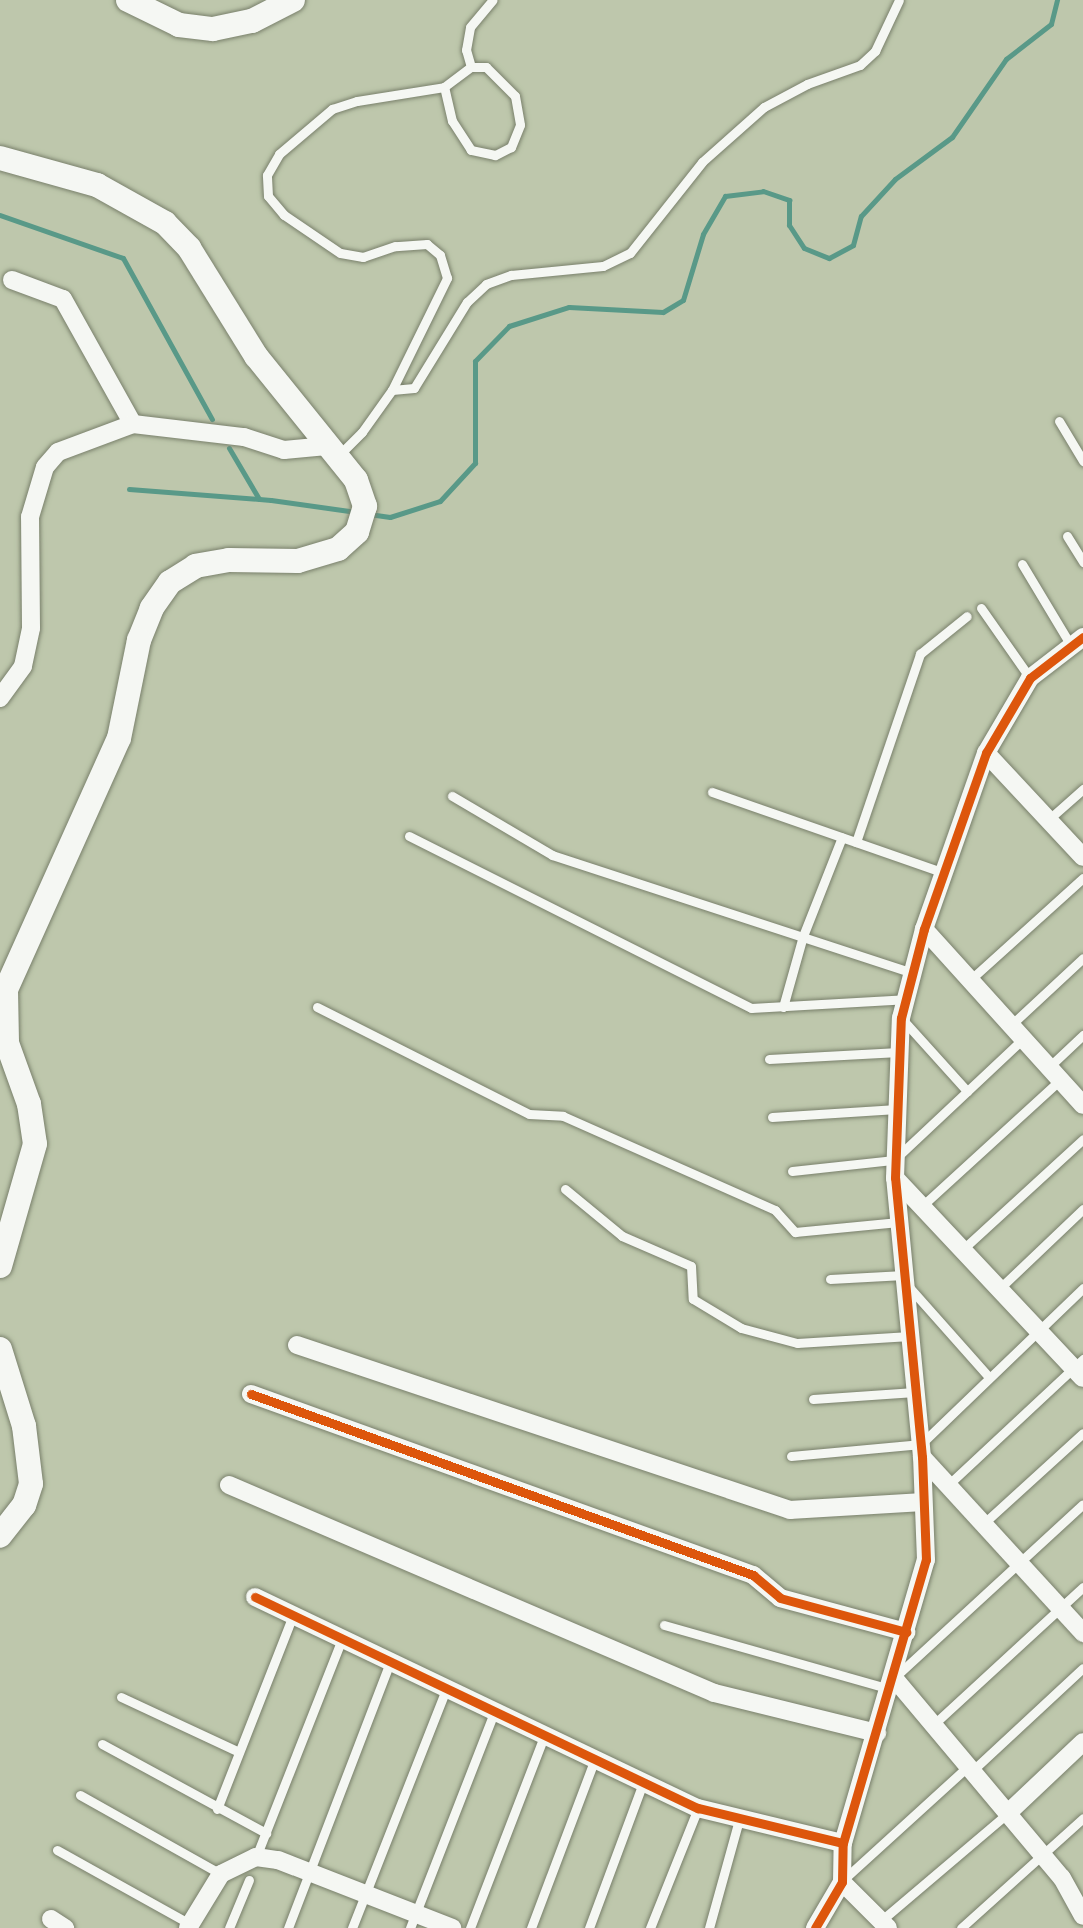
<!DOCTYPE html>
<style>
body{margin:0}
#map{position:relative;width:1083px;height:1928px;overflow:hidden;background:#bec7ac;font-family:Jost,sans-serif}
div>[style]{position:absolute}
.stream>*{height:5px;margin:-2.5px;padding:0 2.5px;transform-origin:2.5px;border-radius:2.5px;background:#599988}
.roads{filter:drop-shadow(0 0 2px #79806b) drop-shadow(0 0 2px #79806b)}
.lane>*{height:9px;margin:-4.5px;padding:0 4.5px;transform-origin:4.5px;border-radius:4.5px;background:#f5f7f3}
.street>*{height:18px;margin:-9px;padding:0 9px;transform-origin:9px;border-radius:9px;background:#f5f7f3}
.secondary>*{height:24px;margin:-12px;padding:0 12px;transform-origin:12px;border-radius:12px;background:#f5f7f3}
.cycleway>*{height:9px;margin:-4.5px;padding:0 4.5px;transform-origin:4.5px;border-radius:4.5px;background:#dd560c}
span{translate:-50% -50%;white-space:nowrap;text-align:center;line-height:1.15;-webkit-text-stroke:5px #c2d2a1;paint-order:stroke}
</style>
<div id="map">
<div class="stream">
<div style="left:0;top:215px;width:130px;rotate:19.3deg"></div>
<div style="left:123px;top:258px;width:184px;rotate:61.1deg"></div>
<div style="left:229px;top:448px;width:59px;rotate:59.5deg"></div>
<div style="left:129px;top:489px;width:142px;rotate:4.4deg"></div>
<div style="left:271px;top:500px;width:86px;rotate:8deg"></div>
<div style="left:369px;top:514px;width:21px;rotate:8deg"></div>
<div style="left:390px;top:517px;width:52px;rotate:-17.7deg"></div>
<div style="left:440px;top:501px;width:52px;rotate:-47.4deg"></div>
<div style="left:475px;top:463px;width:102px;rotate:-90deg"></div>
<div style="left:475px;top:361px;width:49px;rotate:-45.8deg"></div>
<div style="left:509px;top:326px;width:63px;rotate:-17.6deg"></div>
<div style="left:569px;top:307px;width:94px;rotate:3deg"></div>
<div style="left:663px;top:312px;width:23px;rotate:-31deg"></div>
<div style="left:683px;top:300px;width:69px;rotate:-73.1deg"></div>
<div style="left:703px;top:234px;width:44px;rotate:-59.9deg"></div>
<div style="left:725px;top:196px;width:38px;rotate:-7deg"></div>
<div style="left:763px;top:191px;width:28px;rotate:19deg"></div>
<div style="left:789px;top:200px;width:25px;rotate:90deg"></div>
<div style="left:789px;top:225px;width:27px;rotate:57deg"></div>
<div style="left:804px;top:248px;width:27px;rotate:22deg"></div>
<div style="left:829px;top:258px;width:27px;rotate:-28deg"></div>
<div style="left:853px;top:245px;width:30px;rotate:-75deg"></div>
<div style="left:861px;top:216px;width:50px;rotate:-47.4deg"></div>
<div style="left:895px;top:179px;width:71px;rotate:-36.4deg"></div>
<div style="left:952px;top:137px;width:95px;rotate:-55.3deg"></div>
<div style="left:1006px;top:59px;width:57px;rotate:-37.9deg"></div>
<div style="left:1051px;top:24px;width:25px;rotate:-76deg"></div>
</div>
<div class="roads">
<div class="lane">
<div style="left:471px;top:67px;width:18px;rotate:-106deg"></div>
<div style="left:466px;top:50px;width:23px;rotate:-80deg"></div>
<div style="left:470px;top:27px;width:35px;rotate:-50deg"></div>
<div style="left:392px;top:390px;width:22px;rotate:-5deg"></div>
<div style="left:414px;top:388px;width:101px;rotate:-58.4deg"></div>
<div style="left:467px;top:302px;width:26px;rotate:-43deg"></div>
<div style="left:486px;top:284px;width:27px;rotate:-20deg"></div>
<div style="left:511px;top:275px;width:92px;rotate:-5.6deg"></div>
<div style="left:603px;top:266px;width:30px;rotate:-26deg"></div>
<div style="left:630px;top:253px;width:116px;rotate:-51.6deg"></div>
<div style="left:702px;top:162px;width:83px;rotate:-41.6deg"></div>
<div style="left:764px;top:107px;width:49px;rotate:-28.1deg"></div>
<div style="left:807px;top:84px;width:56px;rotate:-19.7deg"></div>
<div style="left:860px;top:65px;width:21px;rotate:-43deg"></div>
<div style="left:875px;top:51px;width:56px;rotate:-64.8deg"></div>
<div style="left:1059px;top:421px;width:47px;rotate:59deg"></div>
<div style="left:338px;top:456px;width:34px;rotate:-45deg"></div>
<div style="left:362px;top:432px;width:52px;rotate:-54.5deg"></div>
<div style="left:392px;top:390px;width:125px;rotate:-63.8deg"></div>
<div style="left:447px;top:278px;width:24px;rotate:-107deg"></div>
<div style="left:440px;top:255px;width:17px;rotate:-140deg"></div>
<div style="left:427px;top:244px;width:32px;rotate:176deg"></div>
<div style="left:395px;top:246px;width:34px;rotate:161deg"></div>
<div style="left:363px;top:257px;width:23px;rotate:-170deg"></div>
<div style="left:340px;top:253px;width:68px;rotate:-145.8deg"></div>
<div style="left:284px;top:215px;width:25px;rotate:-130deg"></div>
<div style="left:268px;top:196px;width:21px;rotate:-93deg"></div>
<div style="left:267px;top:175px;width:24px;rotate:-60deg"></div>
<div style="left:279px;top:154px;width:70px;rotate:-40.3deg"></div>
<div style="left:332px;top:109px;width:26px;rotate:-18deg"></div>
<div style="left:357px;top:101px;width:88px;rotate:-9.1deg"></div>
<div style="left:444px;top:87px;width:34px;rotate:-37deg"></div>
<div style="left:471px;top:67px;width:15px"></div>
<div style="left:486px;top:67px;width:41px;rotate:45deg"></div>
<div style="left:515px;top:96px;width:29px;rotate:80deg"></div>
<div style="left:520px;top:125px;width:24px;rotate:112deg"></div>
<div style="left:511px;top:147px;width:18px;rotate:153deg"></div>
<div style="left:495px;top:155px;width:25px;rotate:-168deg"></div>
<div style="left:471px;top:150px;width:35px;rotate:-123deg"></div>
<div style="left:452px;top:121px;width:35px;rotate:-103deg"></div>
<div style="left:1067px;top:536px;width:31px;rotate:58deg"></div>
<div style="left:1022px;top:564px;width:93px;rotate:59deg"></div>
<div style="left:981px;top:608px;width:85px;rotate:55deg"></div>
<div style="left:712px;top:792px;width:247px;rotate:19.2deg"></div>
<div style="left:452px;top:796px;width:116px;rotate:30.5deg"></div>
<div style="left:552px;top:855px;width:378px;rotate:18.1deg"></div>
<div style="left:1048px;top:820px;width:47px;rotate:-41.5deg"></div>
<div style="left:409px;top:836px;width:383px;rotate:26.7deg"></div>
<div style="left:751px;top:1008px;width:154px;rotate:-3.3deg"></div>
<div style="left:856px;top:842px;width:199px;rotate:-71.2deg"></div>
<div style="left:920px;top:654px;width:60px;rotate:-39deg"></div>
<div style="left:970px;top:980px;width:152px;rotate:-42.1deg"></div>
<div style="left:317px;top:1007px;width:237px;rotate:26.8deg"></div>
<div style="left:529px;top:1114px;width:34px;rotate:3deg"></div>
<div style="left:563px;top:1116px;width:232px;rotate:23.9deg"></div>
<div style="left:775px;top:1210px;width:30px;rotate:48deg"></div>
<div style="left:795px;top:1232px;width:104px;rotate:-5.5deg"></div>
<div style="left:783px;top:1007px;width:74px;rotate:-74.3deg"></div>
<div style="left:803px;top:936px;width:106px;rotate:-68.5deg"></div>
<div style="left:903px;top:1020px;width:96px;rotate:48deg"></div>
<div style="left:1011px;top:1025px;width:98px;rotate:-42.9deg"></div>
<div style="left:769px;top:1059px;width:130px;rotate:-3.1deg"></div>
<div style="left:1049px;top:1067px;width:47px;rotate:-43.3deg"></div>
<div style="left:772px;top:1117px;width:125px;rotate:-3.7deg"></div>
<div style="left:792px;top:1171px;width:103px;rotate:-6.2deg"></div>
<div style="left:894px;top:1160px;width:177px;rotate:-43.2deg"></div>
<div style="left:565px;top:1189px;width:74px;rotate:39.5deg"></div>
<div style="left:622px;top:1236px;width:75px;rotate:23.5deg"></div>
<div style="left:691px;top:1266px;width:33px;rotate:87deg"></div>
<div style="left:693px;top:1299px;width:56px;rotate:31.1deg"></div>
<div style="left:741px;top:1328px;width:58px;rotate:15deg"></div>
<div style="left:797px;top:1343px;width:113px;rotate:-3.5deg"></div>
<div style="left:922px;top:1206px;width:187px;rotate:-42.4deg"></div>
<div style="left:962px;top:1250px;width:164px;rotate:-42.5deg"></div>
<div style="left:830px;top:1279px;width:74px;rotate:-3.1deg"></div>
<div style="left:909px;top:1287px;width:120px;rotate:48.4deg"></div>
<div style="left:999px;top:1289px;width:116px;rotate:-43.6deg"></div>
<div style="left:813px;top:1399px;width:102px;rotate:-3.9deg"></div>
<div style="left:791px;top:1456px;width:131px;rotate:-5.3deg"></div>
<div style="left:921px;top:1444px;width:225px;rotate:-43.9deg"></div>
<div style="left:948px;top:1485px;width:185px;rotate:-43deg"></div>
<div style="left:983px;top:1524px;width:135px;rotate:-42.3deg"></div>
<div style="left:664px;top:1625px;width:235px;rotate:15.8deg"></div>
<div style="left:895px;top:1677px;width:255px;rotate:-42.6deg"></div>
<div style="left:121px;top:1697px;width:130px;rotate:25deg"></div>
<div style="left:933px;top:1725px;width:204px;rotate:-42.6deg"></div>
<div style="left:102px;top:1744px;width:187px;rotate:28.5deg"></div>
<div style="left:972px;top:1771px;width:151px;rotate:-42.9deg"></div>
<div style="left:80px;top:1795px;width:162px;rotate:29.3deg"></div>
<div style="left:217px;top:1809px;width:208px;rotate:-68.6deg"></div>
<div style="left:57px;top:1850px;width:152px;rotate:29.1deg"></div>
<div style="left:256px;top:1857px;width:234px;rotate:-68.5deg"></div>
<div style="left:843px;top:1880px;width:168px;rotate:-42.3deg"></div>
<div style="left:883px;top:1919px;width:164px;rotate:-40.3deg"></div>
<div style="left:229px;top:1928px;width:52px;rotate:-67.4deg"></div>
<div style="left:288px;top:1928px;width:285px;rotate:-69deg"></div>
<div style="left:352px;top:1928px;width:257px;rotate:-68.5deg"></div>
<div style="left:410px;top:1928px;width:232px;rotate:-68.7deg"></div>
<div style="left:470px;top:1928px;width:206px;rotate:-68.9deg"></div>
<div style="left:531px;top:1928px;width:181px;rotate:-69.3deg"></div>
<div style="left:589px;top:1928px;width:155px;rotate:-69.6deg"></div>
<div style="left:650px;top:1928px;width:129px;rotate:-68.2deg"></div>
<div style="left:709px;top:1928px;width:112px;rotate:-74.5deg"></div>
<div style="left:961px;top:1928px;width:164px;rotate:-42deg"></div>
</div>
<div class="street">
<div style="left:12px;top:280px;width:54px;rotate:20.4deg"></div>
<div style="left:63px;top:299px;width:143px;rotate:60.8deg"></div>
<div style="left:0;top:698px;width:39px;rotate:-54deg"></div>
<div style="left:23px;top:666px;width:39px;rotate:-78deg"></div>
<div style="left:31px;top:628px;width:111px;rotate:-90.5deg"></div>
<div style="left:30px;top:517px;width:52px;rotate:-73.3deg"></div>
<div style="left:45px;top:467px;width:20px;rotate:-49deg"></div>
<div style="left:58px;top:452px;width:80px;rotate:-20.5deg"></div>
<div style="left:133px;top:424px;width:112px;rotate:6.7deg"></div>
<div style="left:244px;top:437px;width:42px;rotate:18deg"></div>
<div style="left:284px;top:450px;width:43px;rotate:-5.3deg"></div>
<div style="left:986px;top:753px;width:142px;rotate:47deg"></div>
<div style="left:924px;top:929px;width:237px;rotate:47.9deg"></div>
<div style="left:895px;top:1178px;width:274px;rotate:46.8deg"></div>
<div style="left:297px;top:1345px;width:520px;rotate:18.5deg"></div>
<div style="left:790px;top:1510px;width:133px;rotate:-3.4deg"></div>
<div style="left:251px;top:1394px;width:534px;rotate:19.83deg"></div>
<div style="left:753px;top:1575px;width:35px;rotate:40deg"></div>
<div style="left:780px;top:1598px;width:131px;rotate:15.1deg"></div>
<div style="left:922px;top:1457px;width:239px;rotate:47.5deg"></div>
<div style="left:229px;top:1485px;width:528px;rotate:23.21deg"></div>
<div style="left:714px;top:1693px;width:168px;rotate:13.8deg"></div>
<div style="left:255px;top:1597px;width:491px;rotate:25.5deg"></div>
<div style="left:698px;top:1808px;width:149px;rotate:13.6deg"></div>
<div style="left:894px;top:1678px;width:261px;rotate:50deg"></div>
<div style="left:1062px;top:1878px;width:43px;rotate:61.1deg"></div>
<div style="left:1008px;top:1813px;width:103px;rotate:-43.4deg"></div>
<div style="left:842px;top:1882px;width:65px;rotate:45deg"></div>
<div style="left:51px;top:1919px;width:17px;rotate:33deg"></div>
<div style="left:188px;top:1928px;width:63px;rotate:-58.6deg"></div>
<div style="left:221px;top:1874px;width:39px;rotate:-26deg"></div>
<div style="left:256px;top:1857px;width:22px;rotate:8deg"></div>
<div style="left:278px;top:1860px;width:187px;rotate:21.3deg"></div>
<div style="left:815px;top:1928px;width:53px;rotate:-59.6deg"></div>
<div style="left:842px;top:1882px;width:39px;rotate:-89deg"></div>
<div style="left:843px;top:1843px;width:295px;rotate:-73.7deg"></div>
<div style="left:926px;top:1560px;width:103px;rotate:-92.2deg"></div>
<div style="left:922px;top:1457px;width:280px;rotate:-95.5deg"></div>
<div style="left:895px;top:1178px;width:160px;rotate:-87.9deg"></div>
<div style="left:901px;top:1018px;width:92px;rotate:-75.5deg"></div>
<div style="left:924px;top:929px;width:187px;rotate:-70.6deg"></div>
<div style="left:986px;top:753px;width:87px;rotate:-59.6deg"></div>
<div style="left:1030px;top:678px;width:67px;rotate:-37.7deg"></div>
</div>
<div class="secondary">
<div style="left:128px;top:0;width:57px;rotate:26.1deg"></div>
<div style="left:179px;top:25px;width:34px;rotate:7deg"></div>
<div style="left:213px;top:29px;width:40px;rotate:-12deg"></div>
<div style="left:252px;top:21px;width:46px;rotate:-27.1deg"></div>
<div style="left:0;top:158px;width:101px;rotate:15.6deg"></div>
<div style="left:97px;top:185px;width:78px;rotate:29.2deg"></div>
<div style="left:165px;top:223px;width:35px;rotate:46deg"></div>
<div style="left:189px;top:248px;width:127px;rotate:58.2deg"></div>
<div style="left:256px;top:356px;width:159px;rotate:51.1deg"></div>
<div style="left:356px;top:480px;width:28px;rotate:71deg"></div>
<div style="left:365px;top:506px;width:27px;rotate:107deg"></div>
<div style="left:357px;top:532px;width:25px;rotate:138deg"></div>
<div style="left:338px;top:549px;width:42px;rotate:163.3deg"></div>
<div style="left:298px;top:561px;width:69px;rotate:-179.2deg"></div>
<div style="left:229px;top:560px;width:34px;rotate:170deg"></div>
<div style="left:196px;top:566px;width:31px;rotate:148deg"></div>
<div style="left:170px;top:582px;width:32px;rotate:125deg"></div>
<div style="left:152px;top:608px;width:35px;rotate:112deg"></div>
<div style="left:139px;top:640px;width:100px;rotate:101.5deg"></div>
<div style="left:119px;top:738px;width:276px;rotate:114.2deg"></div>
<div style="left:6px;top:990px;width:53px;rotate:88.9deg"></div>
<div style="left:7px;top:1043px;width:65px;rotate:70.2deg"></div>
<div style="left:29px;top:1104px;width:40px;rotate:81.5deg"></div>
<div style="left:35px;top:1144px;width:127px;rotate:106deg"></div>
<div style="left:0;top:1349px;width:81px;rotate:72.7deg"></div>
<div style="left:24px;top:1426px;width:58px;rotate:83.1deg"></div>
<div style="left:31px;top:1484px;width:22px;rotate:108deg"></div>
<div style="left:24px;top:1505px;width:39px;rotate:128deg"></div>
</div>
</div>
<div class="cycleway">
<div style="left:251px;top:1394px;width:534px;rotate:19.83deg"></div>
<div style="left:753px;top:1575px;width:35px;rotate:40deg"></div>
<div style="left:780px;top:1598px;width:131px;rotate:15.1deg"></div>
<div style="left:255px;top:1597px;width:491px;rotate:25.5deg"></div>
<div style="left:698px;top:1808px;width:149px;rotate:13.6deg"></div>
<div style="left:815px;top:1928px;width:53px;rotate:-59.6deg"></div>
<div style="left:842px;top:1882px;width:39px;rotate:-89deg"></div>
<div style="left:843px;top:1843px;width:295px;rotate:-73.7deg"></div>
<div style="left:926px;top:1560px;width:103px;rotate:-92.2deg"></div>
<div style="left:922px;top:1457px;width:280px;rotate:-95.5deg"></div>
<div style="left:895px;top:1178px;width:160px;rotate:-87.9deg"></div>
<div style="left:901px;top:1018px;width:92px;rotate:-75.5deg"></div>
<div style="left:924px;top:929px;width:187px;rotate:-70.6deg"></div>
<div style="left:986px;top:753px;width:87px;rotate:-59.6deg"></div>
<div style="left:1030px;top:678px;width:67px;rotate:-37.7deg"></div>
</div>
</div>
